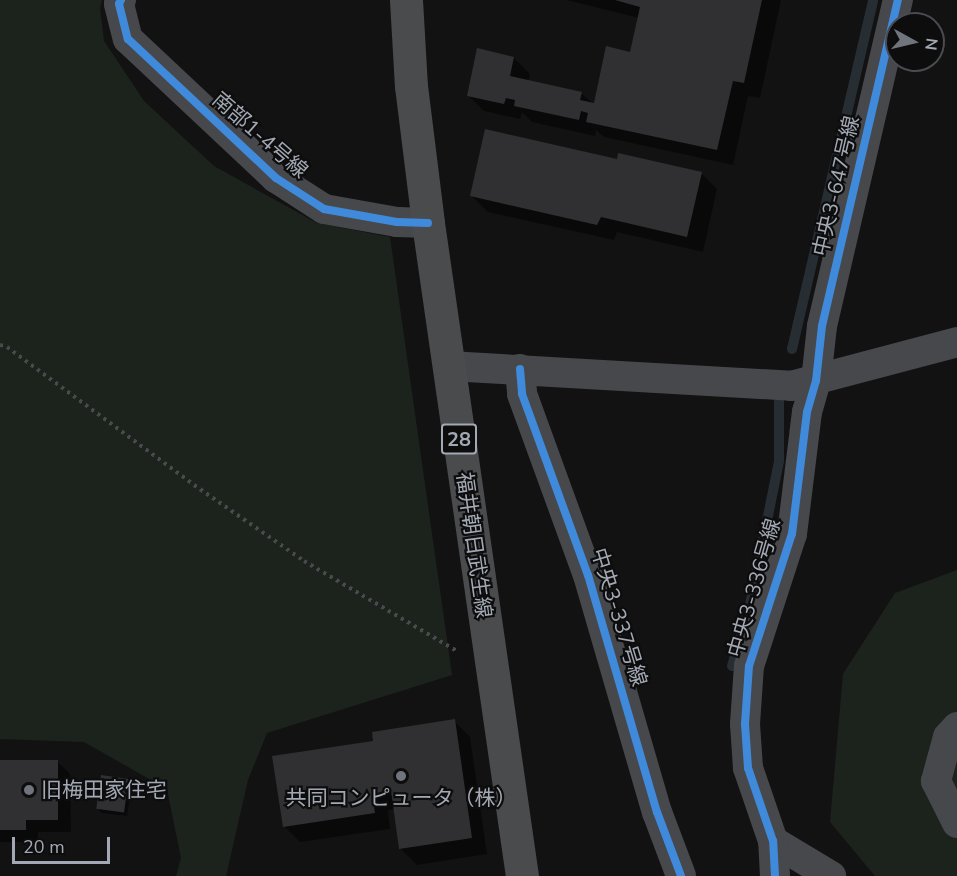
<!DOCTYPE html>
<meta charset="utf-8">
<style>
body{margin:0}
#map{position:relative;width:957px;height:876px;overflow:hidden;background:#121213;font-family:"Nunito Sans","Noto Sans JP",sans-serif}
div>[style]{position:absolute}
.green>*{inset:0;background:#1c231d}
.shadow>*{inset:0;background:#0007}
.stream>*{height:10px;margin:-5px;padding:0 5px;transform-origin:5px;border-radius:5px;background:#262e34}
.building>*{inset:0;background:#303032;transform-origin:0 0}
.path>*{height:4px;margin-top:-2px;transform-origin:0;background:repeating-linear-gradient(90deg,#484a4d 0 3px,transparent 0 7.5px)}
.street>*{height:30px;margin:-15px;padding:0 15px;transform-origin:15px;border-radius:15px;background:#47484b}
.primary>*{height:33px;margin:-16.5px;padding:0 16.5px;transform-origin:16.5px;border-radius:16.5px;background:#494b4d}
.cycleway>*{height:8px;margin:-4px;padding:0 4px;transform-origin:4px;border-radius:4px;background:#408adc}
.dots>*{width:16px;height:16px;translate:-50% -50%;box-sizing:border-box;border:3px solid #0d0d0e;border-radius:50%}
span{translate:-50% -50%;white-space:nowrap;text-align:center;line-height:1.15;-webkit-text-stroke:4.5px #0d0d0e;paint-order:stroke}
.shield-label span{padding:2px 4px;background:#0d0d0e;border:2px solid;border-radius:4px;-webkit-text-stroke-width:0}
.shield-label{font-size:20px;color:#a3a9b4;font-weight:700}
.street-label{font-size:21px;color:#a3a9b4}
.poi-label{font-size:21px;color:#a3a9b4}
.left{translate:0 -50%;text-align:left}
.north{position:absolute;left:885px;top:12px;width:60px;height:60px;box-sizing:border-box;background:#0d0d0e;border:2px solid #494b50;border-radius:50%;rotate:98deg;font-size:16px;font-weight:700;line-height:24px;text-align:center;color:#a3a9b4}
.north::after{content:'';display:block;margin:auto;width:21px;height:27px;background:#70747c;clip-path:polygon(50% 0,100% 100%,50% 72%,0 100%)}
.scale{position:absolute;left:12px;top:837px;width:98px;height:27px;box-sizing:border-box;border:3px solid #a3a9b4;border-top:0;padding-left:8px;font-size:18px;line-height:21px;white-space:nowrap;color:#a3a9b4;-webkit-text-stroke:4px #0d0d0e;paint-order:stroke}
</style>
<div id="map">
<div class="green">
<div style="clip-path:polygon(0 0,102px 0,100px 8px,104px 41px,144px 101px,214px 166px,317px 223px,390px 237px,452px 675px,267px 733px,248px 780px,226px 876px,176px 876px,181px 858px,167px 789px,84px 742px,0 739px)"></div>
<div style="clip-path:polygon(957px 570px,957px 876px,875px 876px,830px 822px,843px 674px,895px 593px)"></div>
</div>
<div class="shadow">
<div style="clip-path:polygon(566px 0,781px 0,760px 98px,748px 96px,733px 165px,604px 137px,596px 130px,595px 136px,532px 122px,522px 112px,520px 119px,484px 111px,468px 95px,514px 58px,530px 74px,528px 82px,581px 93px,595px 105px,631px 53px,639px 18px)"></div>
<div style="clip-path:polygon(618px 161px,701px 173px,717px 189px,703px 252px,617px 232px,614px 240px,488px 212px,472px 196px)"></div>
<div style="clip-path:polygon(454px 721px,470px 737px,487px 854px,417px 865px,401px 849px,395px 809px,388px 810px,390px 829px,300px 842px,284px 826px,375px 742px)"></div>
<div style="clip-path:polygon(0 761px,57px 761px,70px 774px,71px 832px,38px 832px,38px 842px,0 842px)"></div>
<div style="clip-path:polygon(128px 780px,132px 784px,127px 816px,102px 813px,98px 809px)"></div>
</div>
<div class="stream">
<div style="left:792px;top:349px;width:358px;rotate:-76.9deg"></div>
<div style="left:732px;top:666px;width:59px;rotate:-73.1deg"></div>
<div style="left:749px;top:610px;width:152px;rotate:-78.6deg"></div>
<div style="left:779px;top:461px;width:62px;rotate:-90deg"></div>
</div>
<div class="building">
<div style="clip-path:polygon(615px 0,762px 0,744px 83px,733px 81px,717px 150px,586px 122px,588px 113px,581px 111px,579px 120px,514px 106px,515px 100px,506px 98px,504px 104px,467px 96px,477px 48px,514px 57px,510px 76px,582px 92px,580px 100px,594px 103px,606px 46px,630px 52px,640px 7px)"></div>
<div style="clip-path:polygon(485px 129px,617px 159px,618px 153px,702px 172px,687px 237px,601px 217px,597px 225px,470px 196px)"></div>
<div style="clip-path:polygon(455px 719px,472px 838px,399px 849px,391px 791px,372px 794px,375px 813px,283px 827px,272px 756px,373px 741px,372px 732px)"></div>
<div style="clip-path:polygon(0 760px,58px 760px,58px 820px,26px 820px,26px 830px,0 830px)"></div>
<div style="left:101px;top:775px;width:28px;height:34px;rotate:8deg"></div>
</div>
<div class="path">
<div style="left:0;top:345px;width:7px;rotate:16deg"></div>
<div style="left:7px;top:347px;width:232px;rotate:36.4deg"></div>
<div style="left:194px;top:485px;width:134px;rotate:34.6deg"></div>
<div style="left:304px;top:561px;width:178px;rotate:30.5deg"></div>
</div>
<div class="street">
<div style="left:121px;top:0;width:4px;rotate:117deg"></div>
<div style="left:119px;top:4px;width:36px;rotate:76deg"></div>
<div style="left:128px;top:39px;width:203px;rotate:43.2deg"></div>
<div style="left:276px;top:178px;width:57px;rotate:32.9deg"></div>
<div style="left:324px;top:209px;width:74px;rotate:10.1deg"></div>
<div style="left:397px;top:222px;width:31px;rotate:2deg"></div>
<div style="left:449px;top:366px;width:343px;rotate:3.3deg"></div>
<div style="left:791px;top:386px;width:172px;rotate:-14.8deg"></div>
<div style="left:520px;top:369px;width:25px;rotate:85deg"></div>
<div style="left:522px;top:394px;width:193px;rotate:70deg"></div>
<div style="left:588px;top:575px;width:247px;rotate:73.8deg"></div>
<div style="left:657px;top:812px;width:68px;rotate:69.4deg"></div>
<div style="left:957px;top:727px;width:13px;rotate:132deg"></div>
<div style="left:948px;top:737px;width:46px;rotate:105.3deg"></div>
<div style="left:936px;top:781px;width:47px;rotate:63.4deg"></div>
<div style="left:773px;top:841px;width:68px;rotate:31.1deg"></div>
<div style="left:775px;top:876px;width:35px;rotate:-93deg"></div>
<div style="left:773px;top:841px;width:77px;rotate:-108.9deg"></div>
<div style="left:748px;top:768px;width:44px;rotate:-93.9deg"></div>
<div style="left:745px;top:724px;width:58px;rotate:-86.1deg"></div>
<div style="left:749px;top:666px;width:139px;rotate:-72deg"></div>
<div style="left:792px;top:534px;width:123px;rotate:-83deg"></div>
<div style="left:807px;top:412px;width:32px;rotate:-74deg"></div>
<div style="left:816px;top:381px;width:55px;rotate:-83.8deg"></div>
<div style="left:822px;top:326px;width:335px;rotate:-76.9deg"></div>
</div>
<div class="primary">
<div style="left:406px;top:0;width:86px;rotate:86.7deg"></div>
<div style="left:411px;top:86px;width:138px;rotate:82.9deg"></div>
<div style="left:428px;top:223px;width:660px;rotate:81.81deg"></div>
</div>
<div class="cycleway">
<div style="left:121px;top:0;width:4px;rotate:117deg"></div>
<div style="left:119px;top:4px;width:36px;rotate:76deg"></div>
<div style="left:128px;top:39px;width:203px;rotate:43.2deg"></div>
<div style="left:276px;top:178px;width:57px;rotate:32.9deg"></div>
<div style="left:324px;top:209px;width:74px;rotate:10.1deg"></div>
<div style="left:397px;top:222px;width:31px;rotate:2deg"></div>
<div style="left:520px;top:369px;width:25px;rotate:85deg"></div>
<div style="left:522px;top:394px;width:193px;rotate:70deg"></div>
<div style="left:588px;top:575px;width:247px;rotate:73.8deg"></div>
<div style="left:657px;top:812px;width:68px;rotate:69.4deg"></div>
<div style="left:775px;top:876px;width:35px;rotate:-93deg"></div>
<div style="left:773px;top:841px;width:77px;rotate:-108.9deg"></div>
<div style="left:748px;top:768px;width:44px;rotate:-93.9deg"></div>
<div style="left:745px;top:724px;width:58px;rotate:-86.1deg"></div>
<div style="left:749px;top:666px;width:139px;rotate:-72deg"></div>
<div style="left:792px;top:534px;width:123px;rotate:-83deg"></div>
<div style="left:807px;top:412px;width:32px;rotate:-74deg"></div>
<div style="left:816px;top:381px;width:55px;rotate:-83.8deg"></div>
<div style="left:822px;top:326px;width:335px;rotate:-76.9deg"></div>
</div>
<div class="dots">
<div style="left:401px;top:776px;background:#70747c"></div>
<div style="left:29px;top:790px;background:#70747c"></div>
</div>
<div class="shield-label">
<span style="left:459px;top:439px">28</span>
</div>
<div class="street-label">
<span style="left:260px;top:135px;rotate:41deg">南部1-4号線</span>
<span style="left:836px;top:186px;rotate:-77deg">中央3-647号線</span>
<span style="left:474px;top:545px;rotate:82deg">福井朝日武生線</span>
<span style="left:754px;top:588px;rotate:-74deg">中央3-336号線</span>
<span style="left:619px;top:617px;rotate:73deg">中央3-337号線</span>
</div>
<div class="poi-label">
<span class="left" style="left:41px;top:790px">旧梅田家住宅</span>
<span style="left:401px;top:798px">共同コンピュータ（株）</span>
</div>
<div class="north">N</div>
<div class="scale">20 m</div>
</div>
